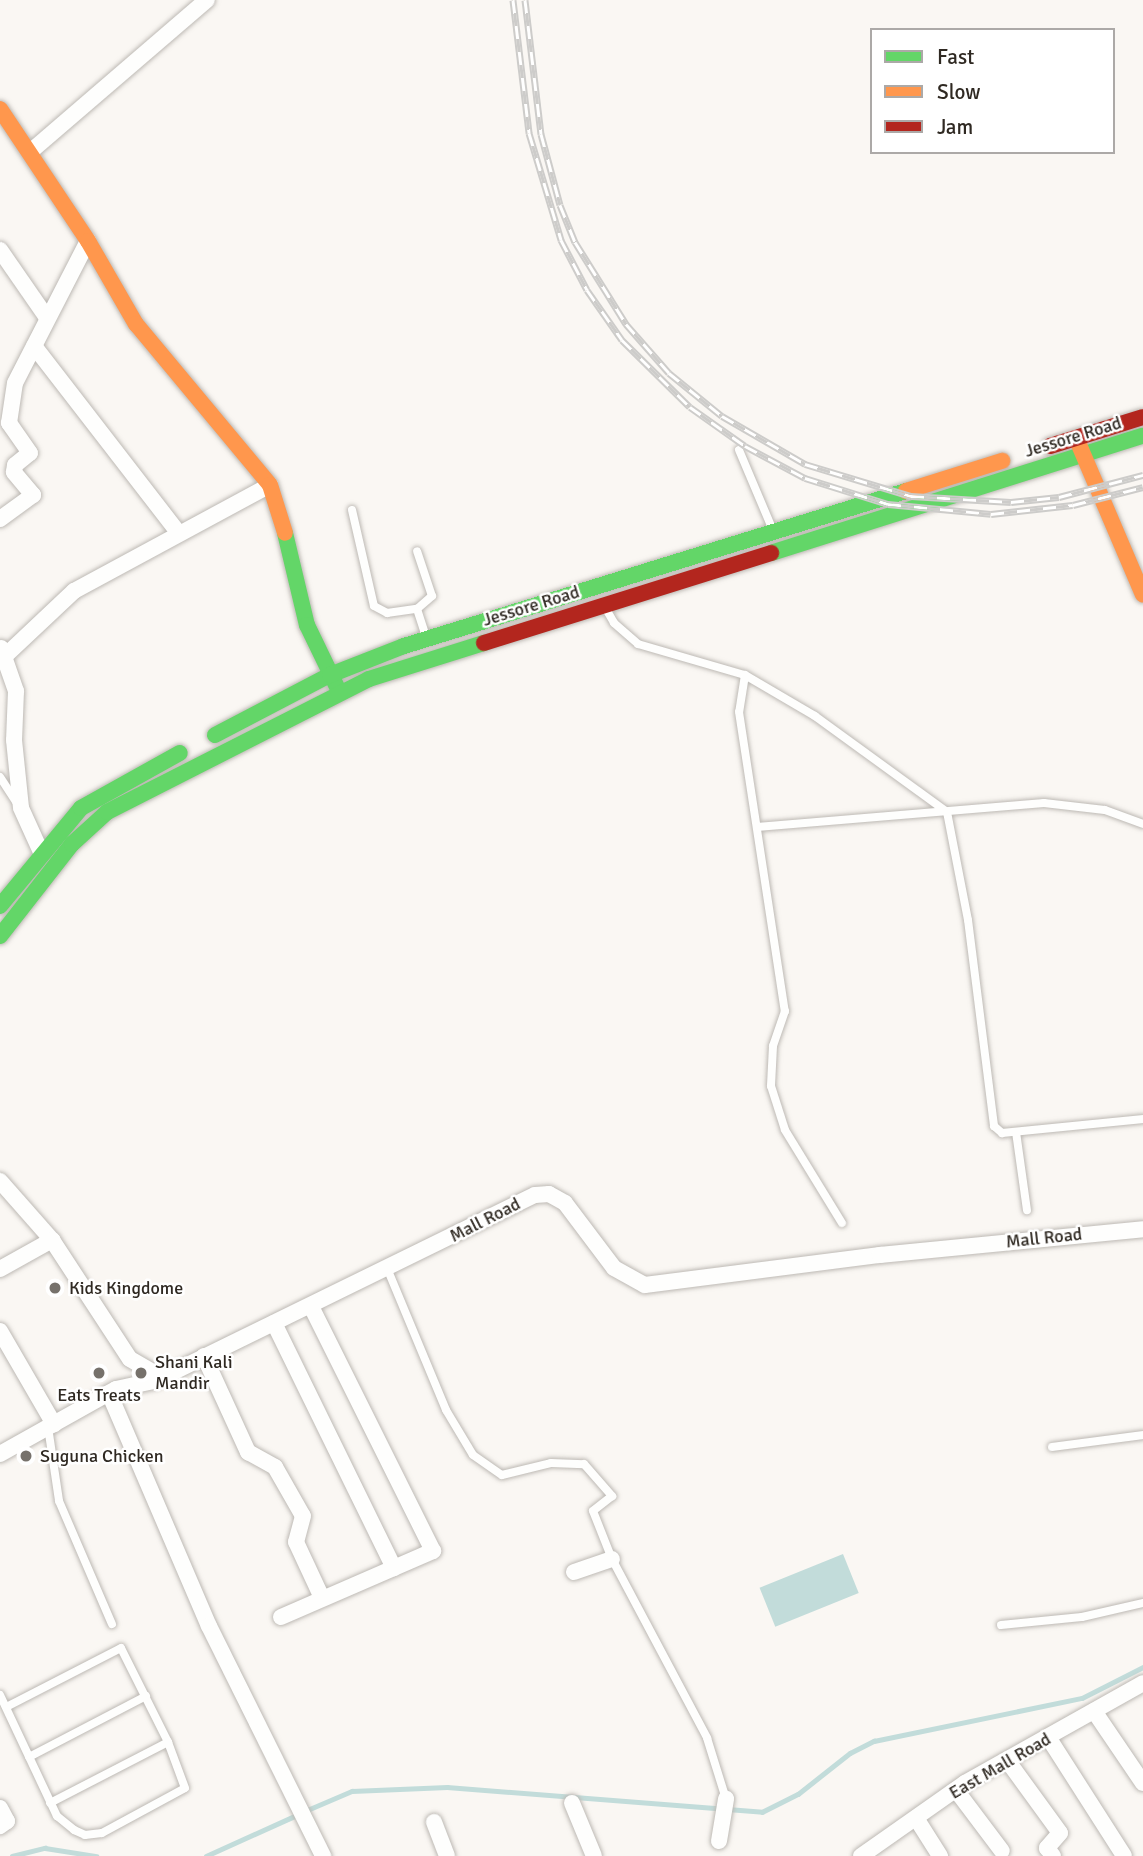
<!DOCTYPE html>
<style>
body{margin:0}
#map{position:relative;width:1143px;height:1856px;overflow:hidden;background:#faf7f3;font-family:Signika,sans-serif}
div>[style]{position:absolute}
.water>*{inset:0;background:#c2dcda;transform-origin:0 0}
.stream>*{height:4.5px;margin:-2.25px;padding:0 2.25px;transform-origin:2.25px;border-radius:2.25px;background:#c2dcda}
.roads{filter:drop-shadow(0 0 2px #bdb9b4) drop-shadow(0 0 2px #bdb9b4)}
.lane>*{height:8px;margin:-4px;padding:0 4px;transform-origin:4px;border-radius:4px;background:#fefefd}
.street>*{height:16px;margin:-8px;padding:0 8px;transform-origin:8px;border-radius:8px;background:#fefefd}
.fast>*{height:16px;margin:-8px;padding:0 8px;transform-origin:8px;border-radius:8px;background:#63d668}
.slow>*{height:16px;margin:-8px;padding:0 8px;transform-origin:8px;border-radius:8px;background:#ff974d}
.jam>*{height:16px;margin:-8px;padding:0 8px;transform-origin:8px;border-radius:8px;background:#b3261e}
.rail>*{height:7px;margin-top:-3.5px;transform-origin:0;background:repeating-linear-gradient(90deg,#fff 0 13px,#cdccca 0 26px);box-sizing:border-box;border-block:2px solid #cdccca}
.dots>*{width:19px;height:19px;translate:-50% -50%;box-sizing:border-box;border:4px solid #fff;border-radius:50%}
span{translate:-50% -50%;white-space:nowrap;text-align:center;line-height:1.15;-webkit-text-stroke:5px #fff;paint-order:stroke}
.street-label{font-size:18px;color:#2f2922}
.poi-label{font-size:18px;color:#2f2922}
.left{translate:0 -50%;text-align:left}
.legend{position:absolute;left:870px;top:28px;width:245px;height:126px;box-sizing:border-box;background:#fff;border:2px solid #aca9a7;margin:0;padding:9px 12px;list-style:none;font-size:21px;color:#2f2922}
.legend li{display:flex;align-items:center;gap:14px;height:35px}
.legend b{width:35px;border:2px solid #aca9a7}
</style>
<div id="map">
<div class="water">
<div style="left:843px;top:1554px;width:42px;height:90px;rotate:68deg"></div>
</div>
<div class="stream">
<div style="left:305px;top:1811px;width:51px;rotate:-23.1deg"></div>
<div style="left:352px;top:1791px;width:95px;rotate:-2.4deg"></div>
<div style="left:447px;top:1787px;width:316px;rotate:4.5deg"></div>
<div style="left:762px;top:1812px;width:40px;rotate:-26.6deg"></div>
<div style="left:798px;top:1794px;width:66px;rotate:-38.3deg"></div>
<div style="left:850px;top:1753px;width:27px;rotate:-27deg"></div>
<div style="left:874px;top:1741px;width:212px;rotate:-11.7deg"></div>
<div style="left:1082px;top:1698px;width:68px;rotate:-26.9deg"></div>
<div style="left:12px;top:1856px;width:34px;rotate:-14deg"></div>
<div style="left:45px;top:1848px;width:52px;rotate:8.9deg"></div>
<div style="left:206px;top:1856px;width:100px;rotate:-24.3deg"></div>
</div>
<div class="roads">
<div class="lane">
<div style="left:739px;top:450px;width:85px;rotate:67.1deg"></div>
<div style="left:352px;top:510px;width:98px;rotate:77.1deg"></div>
<div style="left:374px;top:606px;width:15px;rotate:28deg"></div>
<div style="left:387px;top:613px;width:30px;rotate:-8deg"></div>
<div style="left:417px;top:609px;width:28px;rotate:72deg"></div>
<div style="left:417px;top:609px;width:20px;rotate:-41deg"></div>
<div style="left:432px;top:596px;width:47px;rotate:-108.4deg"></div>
<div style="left:606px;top:609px;width:16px;rotate:60deg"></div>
<div style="left:614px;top:623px;width:32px;rotate:41deg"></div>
<div style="left:638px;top:644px;width:111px;rotate:16.2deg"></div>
<div style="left:745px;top:675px;width:37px;rotate:99deg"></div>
<div style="left:739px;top:712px;width:303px;rotate:81.3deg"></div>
<div style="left:785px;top:1011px;width:37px;rotate:109deg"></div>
<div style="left:773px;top:1046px;width:40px;rotate:92.9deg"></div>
<div style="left:771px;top:1086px;width:46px;rotate:72.3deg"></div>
<div style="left:785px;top:1130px;width:109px;rotate:58.5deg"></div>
<div style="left:745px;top:675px;width:81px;rotate:30.4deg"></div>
<div style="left:815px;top:716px;width:163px;rotate:36deg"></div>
<div style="left:947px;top:812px;width:110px;rotate:79deg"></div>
<div style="left:968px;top:920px;width:208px;rotate:82.8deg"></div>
<div style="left:994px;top:1126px;width:11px;rotate:41deg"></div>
<div style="left:1002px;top:1133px;width:142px;rotate:-5.7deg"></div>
<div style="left:0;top:777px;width:31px;rotate:57deg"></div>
<div style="left:757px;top:827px;width:288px;rotate:-4.8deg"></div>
<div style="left:1044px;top:803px;width:61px;rotate:6.5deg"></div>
<div style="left:1105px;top:810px;width:40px;rotate:20.2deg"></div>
<div style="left:1016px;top:1132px;width:79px;rotate:82deg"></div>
<div style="left:387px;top:1268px;width:154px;rotate:67.4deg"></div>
<div style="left:446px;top:1410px;width:52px;rotate:59deg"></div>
<div style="left:473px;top:1455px;width:35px;rotate:35deg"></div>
<div style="left:502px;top:1475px;width:50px;rotate:-13.8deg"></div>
<div style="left:551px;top:1463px;width:33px;rotate:2deg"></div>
<div style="left:584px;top:1464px;width:43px;rotate:48.8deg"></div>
<div style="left:612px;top:1496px;width:24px;rotate:142deg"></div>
<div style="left:593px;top:1511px;width:52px;rotate:68.4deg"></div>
<div style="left:612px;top:1559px;width:203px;rotate:62deg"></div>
<div style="left:707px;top:1738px;width:64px;rotate:72.7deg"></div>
<div style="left:48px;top:1427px;width:75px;rotate:81.5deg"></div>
<div style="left:59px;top:1501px;width:134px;rotate:66.7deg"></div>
<div style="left:1052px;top:1447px;width:92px;rotate:-7.5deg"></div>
<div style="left:1001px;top:1625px;width:81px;rotate:-5.6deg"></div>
<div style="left:1082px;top:1617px;width:63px;rotate:-12.9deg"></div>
<div style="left:0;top:1695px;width:134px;rotate:64.8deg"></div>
<div style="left:57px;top:1816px;width:22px;rotate:39deg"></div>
<div style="left:74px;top:1830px;width:12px;rotate:24deg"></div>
<div style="left:85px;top:1835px;width:17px;rotate:-7deg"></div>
<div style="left:102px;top:1833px;width:94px;rotate:-28.5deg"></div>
<div style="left:185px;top:1788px;width:49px;rotate:-110.3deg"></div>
<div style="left:168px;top:1742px;width:105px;rotate:-116.6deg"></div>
<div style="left:121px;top:1648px;width:129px;rotate:152.8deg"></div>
<div style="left:29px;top:1757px;width:132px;rotate:-27.5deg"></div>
<div style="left:50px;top:1803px;width:133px;rotate:-27.3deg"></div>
</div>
<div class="street">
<div style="left:30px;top:152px;width:233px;rotate:-40.7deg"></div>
<div style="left:0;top:250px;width:83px;rotate:55.3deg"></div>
<div style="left:34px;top:346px;width:235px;rotate:52.3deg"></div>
<div style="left:0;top:519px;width:41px;rotate:-36deg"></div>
<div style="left:33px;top:495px;width:30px;rotate:-130deg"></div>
<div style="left:14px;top:472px;width:7px;rotate:-82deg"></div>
<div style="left:15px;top:465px;width:19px;rotate:-39deg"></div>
<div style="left:30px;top:453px;width:37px;rotate:-125deg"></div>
<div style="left:9px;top:423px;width:40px;rotate:-81.5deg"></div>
<div style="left:15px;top:383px;width:160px;rotate:-62.8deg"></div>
<div style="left:1px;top:648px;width:46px;rotate:70.8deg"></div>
<div style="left:16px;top:691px;width:49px;rotate:92.3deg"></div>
<div style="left:14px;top:740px;width:68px;rotate:84.1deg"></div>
<div style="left:21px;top:808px;width:48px;rotate:65.6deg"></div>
<div style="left:5px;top:656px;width:95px;rotate:-43.3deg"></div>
<div style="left:74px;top:591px;width:223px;rotate:-28.4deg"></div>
<div style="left:0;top:1181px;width:79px;rotate:48.6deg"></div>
<div style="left:52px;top:1240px;width:142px;rotate:56.8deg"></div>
<div style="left:130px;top:1359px;width:36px;rotate:30deg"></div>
<div style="left:0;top:1269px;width:60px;rotate:-29.1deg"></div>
<div style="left:274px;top:1323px;width:273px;rotate:63.9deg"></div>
<div style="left:0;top:1331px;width:108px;rotate:59.9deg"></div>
<div style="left:204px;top:1356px;width:106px;rotate:65.4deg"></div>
<div style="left:248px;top:1452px;width:31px;rotate:29deg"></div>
<div style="left:275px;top:1467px;width:56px;rotate:60.3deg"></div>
<div style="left:303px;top:1516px;width:27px;rotate:105deg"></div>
<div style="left:296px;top:1542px;width:62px;rotate:65.1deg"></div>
<div style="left:109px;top:1393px;width:254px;rotate:66.8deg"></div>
<div style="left:209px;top:1626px;width:257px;rotate:63.6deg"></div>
<div style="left:0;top:1454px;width:133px;rotate:-29.3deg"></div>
<div style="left:116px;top:1389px;width:40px;rotate:-12deg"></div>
<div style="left:155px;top:1381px;width:423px;rotate:-26.1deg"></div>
<div style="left:535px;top:1195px;width:14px;rotate:-4deg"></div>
<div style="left:549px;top:1194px;width:18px;rotate:29deg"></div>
<div style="left:565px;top:1203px;width:81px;rotate:53deg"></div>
<div style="left:614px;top:1268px;width:35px;rotate:29deg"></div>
<div style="left:645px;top:1285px;width:237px;rotate:-7.3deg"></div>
<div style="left:880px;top:1255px;width:264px;rotate:-5.6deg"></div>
<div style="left:574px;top:1572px;width:40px;rotate:-18.9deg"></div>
<div style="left:281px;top:1617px;width:166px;rotate:-23.5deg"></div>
<div style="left:433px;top:1551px;width:274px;rotate:-116.5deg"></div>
<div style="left:1094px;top:1711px;width:87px;rotate:55.8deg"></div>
<div style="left:1048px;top:1737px;width:141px;rotate:57.4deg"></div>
<div style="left:1007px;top:1760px;width:90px;rotate:54deg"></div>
<div style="left:1060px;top:1833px;width:20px;rotate:131deg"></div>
<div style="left:1047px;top:1848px;width:10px;rotate:53deg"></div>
<div style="left:956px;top:1790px;width:76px;rotate:53deg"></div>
<div style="left:572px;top:1803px;width:57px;rotate:67.5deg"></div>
<div style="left:0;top:1808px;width:15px;rotate:62deg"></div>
<div style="left:7px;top:1821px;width:9px;rotate:144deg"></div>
<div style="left:916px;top:1818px;width:45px;rotate:57.7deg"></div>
<div style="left:434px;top:1822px;width:36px;rotate:69deg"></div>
<div style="left:719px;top:1841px;width:43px;rotate:-80.5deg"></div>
<div style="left:861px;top:1856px;width:127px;rotate:-35.1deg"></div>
<div style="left:965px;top:1783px;width:204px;rotate:-29.3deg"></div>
</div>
<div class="fast">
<div style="left:285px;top:533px;width:95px;rotate:76.6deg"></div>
<div style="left:307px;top:625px;width:69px;rotate:64.2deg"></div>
<div style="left:771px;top:553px;width:390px;rotate:-17.5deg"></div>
<div style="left:215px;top:735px;width:130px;rotate:-27.6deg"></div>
<div style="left:330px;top:675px;width:79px;rotate:-21.4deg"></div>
<div style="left:404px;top:646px;width:525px;rotate:-17.16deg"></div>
<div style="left:0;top:906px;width:127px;rotate:-50.4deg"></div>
<div style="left:81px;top:808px;width:113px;rotate:-29.1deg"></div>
<div style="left:0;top:936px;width:117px;rotate:-52deg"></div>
<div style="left:72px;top:844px;width:47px;rotate:-42.4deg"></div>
<div style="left:107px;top:812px;width:294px;rotate:-26.9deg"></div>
<div style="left:369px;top:679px;width:121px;rotate:-17.4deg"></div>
</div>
<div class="slow">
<div style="left:0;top:109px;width:159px;rotate:56.3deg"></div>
<div style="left:88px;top:241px;width:96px;rotate:60deg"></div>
<div style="left:136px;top:324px;width:209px;rotate:50.2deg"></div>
<div style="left:270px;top:485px;width:50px;rotate:72.6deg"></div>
<div style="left:1077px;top:440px;width:168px;rotate:66.9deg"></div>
<div style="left:906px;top:491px;width:101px;rotate:-17.4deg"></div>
</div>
<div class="jam">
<div style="left:1050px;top:446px;width:97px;rotate:-17.3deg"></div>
<div style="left:484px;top:643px;width:301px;rotate:-17.4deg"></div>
</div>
</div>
<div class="rail">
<div style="left:513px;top:0;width:134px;rotate:83.1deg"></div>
<div style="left:529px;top:133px;width:112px;rotate:73.3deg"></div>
<div style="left:561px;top:240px;width:56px;rotate:62.5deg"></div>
<div style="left:587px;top:290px;width:61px;rotate:55deg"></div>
<div style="left:622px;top:340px;width:95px;rotate:44.6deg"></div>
<div style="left:690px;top:407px;width:67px;rotate:35.3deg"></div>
<div style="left:745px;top:446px;width:68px;rotate:28.1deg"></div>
<div style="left:805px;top:478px;width:87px;rotate:17.4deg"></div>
<div style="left:888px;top:504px;width:103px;rotate:5.5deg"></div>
<div style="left:991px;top:514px;width:82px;rotate:-6.3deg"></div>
<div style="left:1073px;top:505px;width:72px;rotate:-14.4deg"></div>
<div style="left:525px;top:0;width:135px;rotate:83.2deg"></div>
<div style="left:541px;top:134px;width:73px;rotate:75deg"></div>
<div style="left:560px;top:205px;width:40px;rotate:68deg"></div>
<div style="left:575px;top:242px;width:97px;rotate:58.1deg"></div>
<div style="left:626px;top:324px;width:65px;rotate:48.7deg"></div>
<div style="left:669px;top:373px;width:68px;rotate:39.1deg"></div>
<div style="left:722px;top:416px;width:96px;rotate:30deg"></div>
<div style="left:805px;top:464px;width:111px;rotate:16.8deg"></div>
<div style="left:911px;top:496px;width:100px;rotate:3.4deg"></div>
<div style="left:1011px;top:502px;width:48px;rotate:-5.9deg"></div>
<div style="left:1059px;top:497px;width:87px;rotate:-14.7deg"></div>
</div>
<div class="dots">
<div style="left:55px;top:1288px;background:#76716b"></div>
<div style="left:99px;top:1373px;background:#76716b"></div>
<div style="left:141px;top:1373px;background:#76716b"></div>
<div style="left:26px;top:1456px;background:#76716b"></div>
</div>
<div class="street-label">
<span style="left:1073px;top:437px;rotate:-17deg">Jessore Road</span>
<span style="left:531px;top:606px;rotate:-17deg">Jessore Road</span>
<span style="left:485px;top:1220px;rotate:-27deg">Mall Road</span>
<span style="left:1044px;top:1238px;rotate:-6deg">Mall Road</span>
<span style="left:1000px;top:1766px;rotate:-30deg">East Mall Road</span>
</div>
<div class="poi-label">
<span class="left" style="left:69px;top:1288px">Kids Kingdome</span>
<span class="left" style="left:155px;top:1373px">Shani Kali<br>Mandir</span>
<span style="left:99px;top:1395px">Eats Treats</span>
<span class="left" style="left:40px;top:1456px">Suguna Chicken</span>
</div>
<ul class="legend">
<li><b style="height:9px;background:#63d668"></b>Fast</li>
<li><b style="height:9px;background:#ff974d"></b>Slow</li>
<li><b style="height:9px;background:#b3261e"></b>Jam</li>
</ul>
</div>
